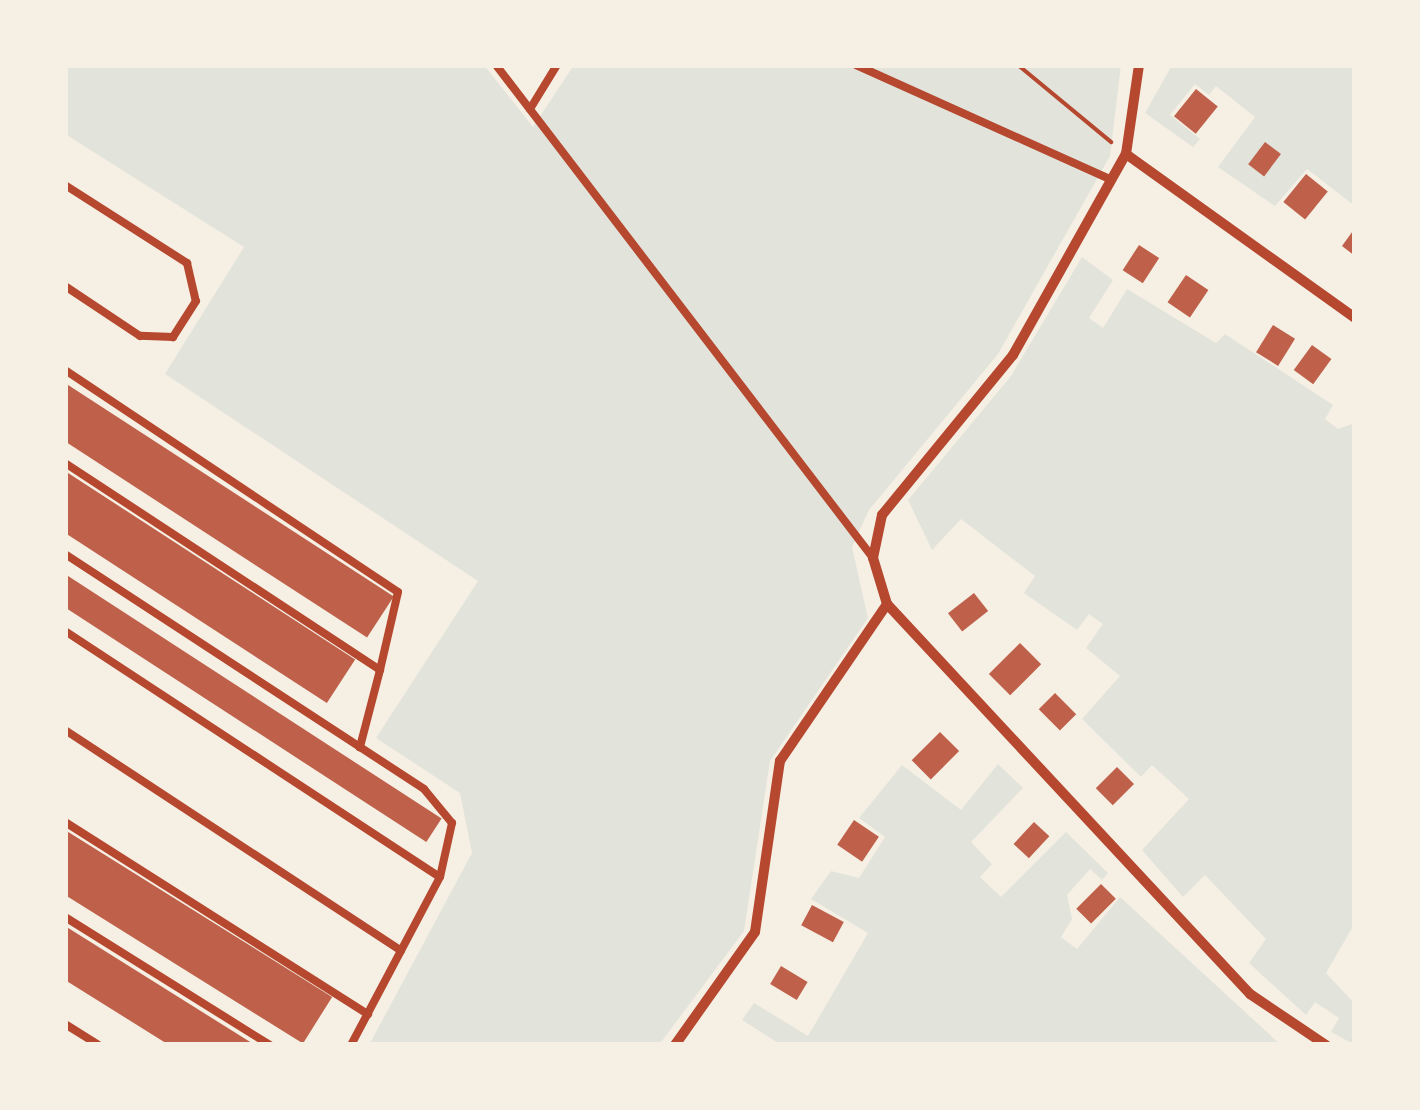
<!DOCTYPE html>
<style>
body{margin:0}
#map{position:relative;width:1420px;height:1110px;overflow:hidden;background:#f6efe4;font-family:Roboto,sans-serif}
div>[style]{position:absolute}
.green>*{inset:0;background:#e2e4dc}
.building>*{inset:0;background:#bf614a;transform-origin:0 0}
.path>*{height:4px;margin:-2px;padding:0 2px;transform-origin:2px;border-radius:2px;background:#b5482f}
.service>*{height:8px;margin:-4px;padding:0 4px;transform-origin:4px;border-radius:4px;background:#b5482f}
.minor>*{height:10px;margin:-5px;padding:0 5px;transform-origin:5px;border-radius:5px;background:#b5482f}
span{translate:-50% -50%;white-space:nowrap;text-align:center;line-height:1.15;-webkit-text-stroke:8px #f6efe4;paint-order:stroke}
.frame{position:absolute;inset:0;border:68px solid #f6efe4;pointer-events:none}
</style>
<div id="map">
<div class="green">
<div style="clip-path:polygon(65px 65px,484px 65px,533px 127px,574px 65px,1121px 65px,1110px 156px,998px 354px,869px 510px,852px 547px,868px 618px,770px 761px,744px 931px,659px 1045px,369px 1045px,472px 853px,460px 793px,376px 738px,478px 581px,165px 374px,244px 247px,65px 134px)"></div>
<div style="clip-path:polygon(1172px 65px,1355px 65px,1355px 206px,1307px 169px,1275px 206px,1218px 167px,1255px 117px,1216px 86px,1209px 95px,1195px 84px,1170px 115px,1200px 139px,1193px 147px,1145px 113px)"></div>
<div style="clip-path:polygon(1082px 257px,1113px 280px,1089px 318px,1103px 328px,1127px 289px,1216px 343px,1225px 334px,1333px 405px,1325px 419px,1338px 429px,1355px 423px,1355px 923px,1326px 973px,1355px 1004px,1355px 1045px,1331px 1032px,1339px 1018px,1315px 1002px,1306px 1015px,1249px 963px,1266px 939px,1205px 875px,1183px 897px,1142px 850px,1189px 799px,1152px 765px,1141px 777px,1082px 719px,1120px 676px,1086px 648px,1103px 624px,1089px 614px,1077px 630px,1024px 593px,1035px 576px,961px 519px,932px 550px,908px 500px,1011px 376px)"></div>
<div style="clip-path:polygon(998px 764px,1023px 788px,971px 842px,992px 864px,980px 877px,1001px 897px,1066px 832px,1108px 873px,1102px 880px,1090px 869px,1067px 895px,1072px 919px,1061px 937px,1077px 949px,1120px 897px,1281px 1045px,781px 1045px,742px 1020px,754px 1003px,808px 1036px,868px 933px,811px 899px,831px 871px,859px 878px,885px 837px,859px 818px,902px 765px,961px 810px)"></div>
</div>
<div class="building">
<div style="left:1196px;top:89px;width:28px;height:35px;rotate:39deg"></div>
<div style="left:1265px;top:142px;width:20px;height:28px;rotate:37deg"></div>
<div style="left:1306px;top:174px;width:28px;height:36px;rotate:39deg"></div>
<div style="clip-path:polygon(1355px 228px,1355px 256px,1342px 246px)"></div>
<div style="left:1139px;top:245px;width:24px;height:30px;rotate:33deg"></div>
<div style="left:1186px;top:275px;width:27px;height:33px;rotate:34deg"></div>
<div style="left:1273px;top:325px;width:26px;height:32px;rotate:32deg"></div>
<div style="left:1312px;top:345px;width:24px;height:31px;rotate:36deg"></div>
<div style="left:65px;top:383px;width:392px;height:49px;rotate:33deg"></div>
<div style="left:65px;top:471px;width:346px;height:52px;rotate:33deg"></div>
<div style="left:65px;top:574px;width:449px;height:28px;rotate:33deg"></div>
<div style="left:974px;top:593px;width:23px;height:33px;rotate:52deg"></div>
<div style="left:1020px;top:643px;width:30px;height:44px;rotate:45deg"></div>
<div style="left:1055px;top:693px;width:30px;height:23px;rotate:45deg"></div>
<div style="left:940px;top:732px;width:27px;height:40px;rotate:45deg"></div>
<div style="left:1117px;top:767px;width:24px;height:30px;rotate:45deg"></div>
<div style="left:854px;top:820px;width:30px;height:30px;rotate:34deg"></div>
<div style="left:1034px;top:822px;width:21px;height:30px;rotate:43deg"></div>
<div style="left:65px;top:830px;width:315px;height:55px;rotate:32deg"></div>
<div style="left:1101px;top:884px;width:21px;height:35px;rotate:45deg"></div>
<div style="left:812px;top:905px;width:36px;height:23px;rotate:28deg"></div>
<div style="clip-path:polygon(65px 926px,255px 1045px,169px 1045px,65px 980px)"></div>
<div style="left:781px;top:966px;width:31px;height:21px;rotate:31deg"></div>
</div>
<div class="path">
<div style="left:1018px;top:65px;width:121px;rotate:39.6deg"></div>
</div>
<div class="service">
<div style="left:496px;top:65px;width:621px;rotate:52.59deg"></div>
<div style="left:856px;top:65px;width:275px;rotate:24.2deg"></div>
<div style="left:530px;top:109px;width:52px;rotate:-58.5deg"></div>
<div style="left:65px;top:185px;width:145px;rotate:32.6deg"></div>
<div style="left:187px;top:263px;width:39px;rotate:77deg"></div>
<div style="left:196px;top:301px;width:43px;rotate:122.6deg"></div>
<div style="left:173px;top:337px;width:33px;rotate:-178deg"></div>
<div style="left:140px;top:336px;width:90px;rotate:-146.3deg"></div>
<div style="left:65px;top:370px;width:400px;rotate:33.7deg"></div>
<div style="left:398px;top:592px;width:80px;rotate:103deg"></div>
<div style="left:65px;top:463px;width:377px;rotate:33.3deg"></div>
<div style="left:380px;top:670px;width:80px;rotate:104.6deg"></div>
<div style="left:65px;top:554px;width:429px;rotate:33.2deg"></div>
<div style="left:424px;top:789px;width:44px;rotate:50.5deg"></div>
<div style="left:452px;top:823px;width:55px;rotate:102.5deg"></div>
<div style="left:440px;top:877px;width:190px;rotate:117.9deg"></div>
<div style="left:65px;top:631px;width:448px;rotate:33.3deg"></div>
<div style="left:65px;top:730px;width:402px;rotate:33.3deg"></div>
<div style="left:65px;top:822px;width:359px;rotate:32.4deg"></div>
<div style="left:65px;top:917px;width:242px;rotate:32deg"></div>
<div style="left:65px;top:1024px;width:39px;rotate:32deg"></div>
</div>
<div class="minor">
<div style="left:1126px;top:154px;width:282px;rotate:35.6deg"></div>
<div style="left:887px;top:604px;width:533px;rotate:47.05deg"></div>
<div style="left:1250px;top:994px;width:92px;rotate:33.9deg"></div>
<div style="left:675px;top:1045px;width:138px;rotate:-54.7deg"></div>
<div style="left:755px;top:932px;width:173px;rotate:-81.7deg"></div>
<div style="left:780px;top:761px;width:190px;rotate:-55.7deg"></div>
<div style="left:887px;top:604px;width:48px;rotate:-106.9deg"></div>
<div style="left:873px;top:558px;width:44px;rotate:-78.2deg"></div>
<div style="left:882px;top:515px;width:207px;rotate:-50.7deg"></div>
<div style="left:1013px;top:355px;width:231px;rotate:-60.7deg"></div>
<div style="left:1126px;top:154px;width:90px;rotate:-81.7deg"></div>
</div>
<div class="frame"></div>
</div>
